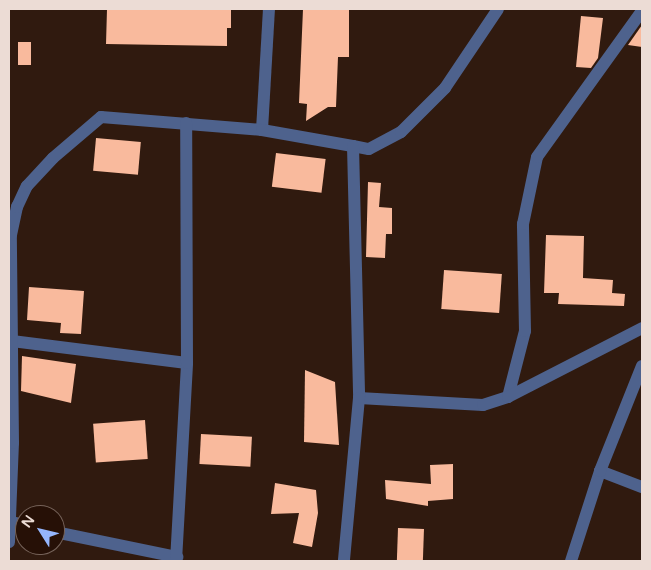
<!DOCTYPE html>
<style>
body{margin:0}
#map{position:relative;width:651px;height:570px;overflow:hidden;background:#301a0f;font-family:"Varela Round",sans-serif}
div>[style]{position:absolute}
.building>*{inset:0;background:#f9ba9d;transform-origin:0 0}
.street>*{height:12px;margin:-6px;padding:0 6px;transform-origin:6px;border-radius:6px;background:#4e628d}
span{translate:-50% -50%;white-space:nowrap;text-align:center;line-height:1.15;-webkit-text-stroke:5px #261006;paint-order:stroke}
.frame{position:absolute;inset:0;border:10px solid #ecdcd5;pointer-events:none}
.north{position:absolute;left:15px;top:505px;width:50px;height:50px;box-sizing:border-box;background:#261006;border:1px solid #756259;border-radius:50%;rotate:306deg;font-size:14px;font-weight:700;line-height:20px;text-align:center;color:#ecdcd5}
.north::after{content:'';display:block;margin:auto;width:18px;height:22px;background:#95b6fd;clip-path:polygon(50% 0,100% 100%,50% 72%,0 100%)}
</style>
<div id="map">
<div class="building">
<div style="clip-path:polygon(107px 9px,231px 9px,231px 28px,227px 28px,227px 46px,106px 44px)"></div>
<div style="clip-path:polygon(303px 9px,349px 9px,349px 57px,338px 57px,336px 107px,328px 107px,306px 121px,307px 104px,299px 103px)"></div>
<div style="clip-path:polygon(581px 16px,603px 18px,598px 58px,591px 68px,576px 67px)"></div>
<div style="clip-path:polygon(642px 25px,642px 47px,628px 45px)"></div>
<div style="left:18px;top:42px;width:13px;height:23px"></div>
<div style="left:96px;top:138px;width:45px;height:33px;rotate:5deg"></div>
<div style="left:276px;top:153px;width:50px;height:34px;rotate:7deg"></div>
<div style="clip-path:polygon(368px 182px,381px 183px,379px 207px,392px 208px,392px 234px,386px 234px,385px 258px,366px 257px)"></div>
<div style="clip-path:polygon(546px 235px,584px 236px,583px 278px,613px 280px,612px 293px,625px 294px,624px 306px,558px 304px,559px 293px,544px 293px)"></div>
<div style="left:444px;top:270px;width:58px;height:39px;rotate:4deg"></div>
<div style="clip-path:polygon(29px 287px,84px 291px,81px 334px,60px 333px,61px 323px,27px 320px)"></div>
<div style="clip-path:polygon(22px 356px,76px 364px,71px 403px,21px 391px)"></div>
<div style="clip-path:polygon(305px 370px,335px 382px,339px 445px,304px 442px)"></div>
<div style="left:145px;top:420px;width:39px;height:52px;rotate:86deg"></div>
<div style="left:201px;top:434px;width:51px;height:30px;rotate:3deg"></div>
<div style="clip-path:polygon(453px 464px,453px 499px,428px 501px,428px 506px,386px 499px,385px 480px,431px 484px,430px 465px)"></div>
<div style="clip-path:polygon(275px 483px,316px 490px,318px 513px,312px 547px,293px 543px,299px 513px,271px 514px)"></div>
<div style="left:398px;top:528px;width:26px;height:33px;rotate:2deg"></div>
</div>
<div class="street">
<div style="left:262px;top:130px;width:121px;rotate:-86.7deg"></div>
<div style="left:353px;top:146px;width:16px;rotate:11deg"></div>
<div style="left:369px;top:149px;width:36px;rotate:-28deg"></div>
<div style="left:401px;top:132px;width:62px;rotate:-45deg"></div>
<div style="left:445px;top:88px;width:95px;rotate:-56.1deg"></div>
<div style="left:12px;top:341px;width:176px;rotate:7.2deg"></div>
<div style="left:508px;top:397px;width:68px;rotate:-75.6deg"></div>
<div style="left:525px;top:331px;width:107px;rotate:-91.1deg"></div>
<div style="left:523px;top:224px;width:68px;rotate:-78.2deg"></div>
<div style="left:537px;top:157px;width:180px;rotate:-54.3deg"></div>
<div style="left:359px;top:398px;width:124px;rotate:3.2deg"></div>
<div style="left:483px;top:405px;width:26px;rotate:-18deg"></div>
<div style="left:508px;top:397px;width:151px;rotate:-27.2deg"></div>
<div style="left:600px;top:471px;width:45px;rotate:20.9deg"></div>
<div style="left:10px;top:522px;width:15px;rotate:11deg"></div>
<div style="left:55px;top:532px;width:125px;rotate:11.6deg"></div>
<div style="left:9px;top:542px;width:99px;rotate:-87.7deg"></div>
<div style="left:13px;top:443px;width:208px;rotate:-90.6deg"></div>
<div style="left:11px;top:235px;width:29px;rotate:-78deg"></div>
<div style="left:17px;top:207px;width:23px;rotate:-65deg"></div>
<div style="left:27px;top:186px;width:38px;rotate:-47deg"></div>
<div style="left:53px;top:158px;width:63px;rotate:-40.5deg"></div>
<div style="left:101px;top:117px;width:162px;rotate:4.6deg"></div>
<div style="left:262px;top:130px;width:92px;rotate:10deg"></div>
<div style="left:353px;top:146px;width:252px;rotate:88.6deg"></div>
<div style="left:359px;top:398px;width:164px;rotate:95.3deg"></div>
<div style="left:176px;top:561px;width:198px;rotate:-86.8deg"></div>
<div style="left:187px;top:363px;width:240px;rotate:-90.2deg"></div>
<div style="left:571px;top:561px;width:95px;rotate:-72.1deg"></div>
<div style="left:600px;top:471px;width:113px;rotate:-68.2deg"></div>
</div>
<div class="frame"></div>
<div class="north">N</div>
</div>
